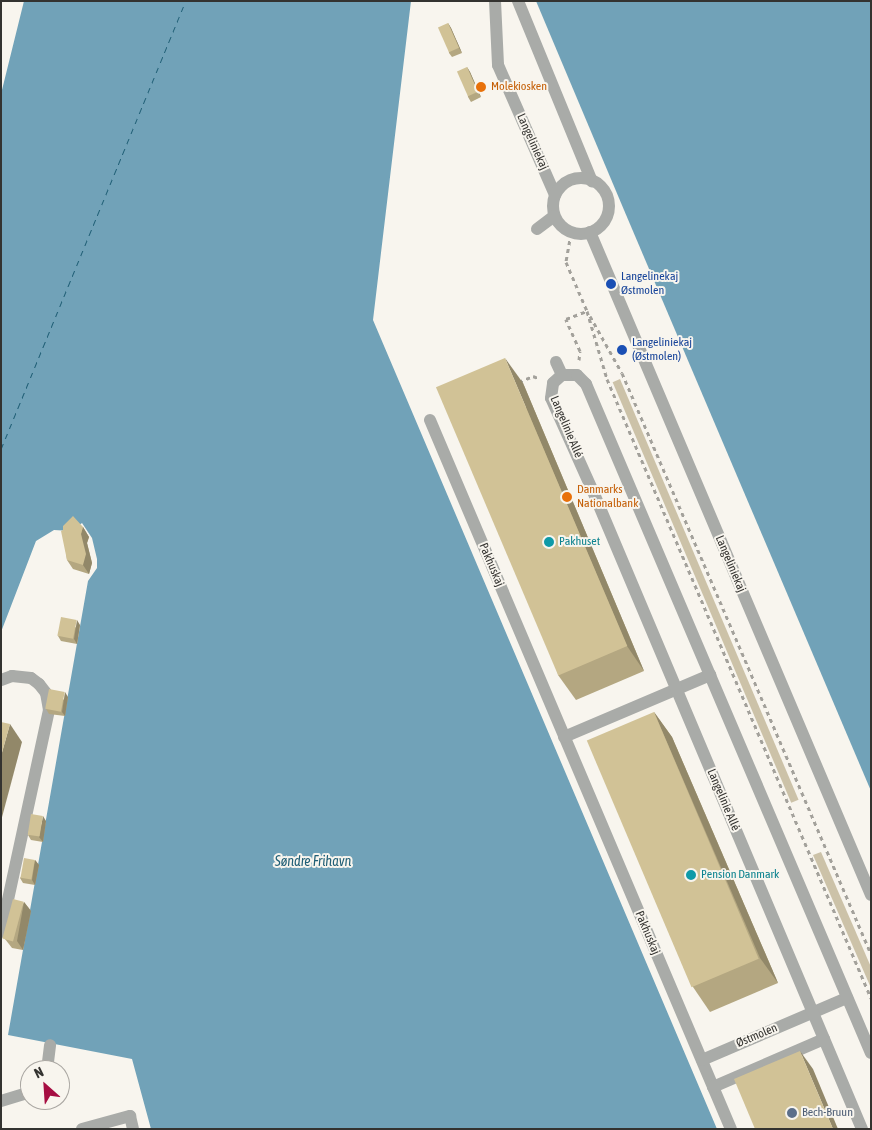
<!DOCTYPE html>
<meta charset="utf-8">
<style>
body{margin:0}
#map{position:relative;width:872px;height:1130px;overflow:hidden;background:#f8f5ee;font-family:"Asap Condensed",sans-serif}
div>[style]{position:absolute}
.green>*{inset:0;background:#ccc2a8;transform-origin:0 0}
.water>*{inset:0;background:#71a2b8}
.ferry>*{height:1px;margin-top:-0.5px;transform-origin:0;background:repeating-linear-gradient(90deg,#205f76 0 6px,transparent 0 11px)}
.path>*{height:3px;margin-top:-1.5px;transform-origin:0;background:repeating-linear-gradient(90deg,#a3a19b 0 4px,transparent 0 8px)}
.minor>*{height:12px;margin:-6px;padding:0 6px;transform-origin:6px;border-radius:6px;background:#a9aba8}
.minor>.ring{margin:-6px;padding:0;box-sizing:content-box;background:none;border:12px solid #a9aba8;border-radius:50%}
.wall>*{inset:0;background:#b4a781}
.shaded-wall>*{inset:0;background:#928869}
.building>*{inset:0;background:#d1c296;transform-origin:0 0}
.dots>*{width:14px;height:14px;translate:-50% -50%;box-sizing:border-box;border:2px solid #f8f5ee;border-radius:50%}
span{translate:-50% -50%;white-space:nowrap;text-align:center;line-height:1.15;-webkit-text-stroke:4px #f8f5ee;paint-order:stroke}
.food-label{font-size:12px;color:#c56008}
.left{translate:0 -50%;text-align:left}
.street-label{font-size:12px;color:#343330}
.transit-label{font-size:12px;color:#164399}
.culture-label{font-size:12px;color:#0d838f}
.service-label{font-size:12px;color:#4e5e75}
.water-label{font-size:14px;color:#205f76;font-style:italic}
.frame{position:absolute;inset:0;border:2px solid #343330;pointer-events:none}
.north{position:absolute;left:20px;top:1060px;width:50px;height:50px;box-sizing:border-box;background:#f8f5ee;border:1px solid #aaa7a2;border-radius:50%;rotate:334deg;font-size:14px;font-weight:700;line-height:20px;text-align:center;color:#343330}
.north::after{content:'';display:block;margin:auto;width:18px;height:22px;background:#a60e42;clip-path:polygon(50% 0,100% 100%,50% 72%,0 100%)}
</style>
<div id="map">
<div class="green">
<div style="left:620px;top:379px;width:457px;height:8px;rotate:67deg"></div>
<div style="clip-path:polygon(821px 852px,871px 967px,871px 988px,813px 855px)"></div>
</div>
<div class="water">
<div style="clip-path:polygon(24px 1px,411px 1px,373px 320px,717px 1129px,151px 1129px,132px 1059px,8px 1035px,88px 581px,97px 568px,97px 559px,92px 538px,82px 523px,71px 531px,54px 530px,36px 541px,1px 632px,1px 94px)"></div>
<div style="clip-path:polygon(536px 1px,871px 1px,871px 791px,624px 210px)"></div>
</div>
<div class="ferry">
<div style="left:1px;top:449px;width:485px;rotate:-67.6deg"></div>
</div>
<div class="path">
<div style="left:571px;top:233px;width:29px;rotate:100deg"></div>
<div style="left:566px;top:262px;width:53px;rotate:66.8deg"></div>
<div style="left:587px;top:311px;width:71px;rotate:73.6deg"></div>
<div style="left:607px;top:379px;width:673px;rotate:66.9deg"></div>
<div style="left:590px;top:316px;width:65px;rotate:60.7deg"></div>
<div style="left:622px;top:373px;width:632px;rotate:66.8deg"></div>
<div style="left:579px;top:360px;width:9px;rotate:-84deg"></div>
<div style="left:580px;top:351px;width:35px;rotate:-114deg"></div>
<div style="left:566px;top:319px;width:22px;rotate:-21deg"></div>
<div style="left:519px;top:382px;width:15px;rotate:-23deg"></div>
<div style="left:533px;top:376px;width:5px;rotate:22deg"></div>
</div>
<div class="minor">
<div style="left:495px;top:1px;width:64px;rotate:87.3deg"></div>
<div style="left:498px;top:65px;width:142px;rotate:66.3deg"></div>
<div style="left:518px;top:1px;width:195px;rotate:67.7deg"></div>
<div class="ring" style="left:553px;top:178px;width:44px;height:44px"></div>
<div style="left:537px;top:229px;width:21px;rotate:-37deg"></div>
<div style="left:590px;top:232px;width:720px;rotate:67.03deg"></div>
<div style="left:556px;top:362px;width:14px;rotate:65deg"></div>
<div style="left:430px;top:420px;width:770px;rotate:67deg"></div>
<div style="left:1px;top:680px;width:12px;rotate:-20deg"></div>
<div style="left:12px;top:676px;width:19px;rotate:6deg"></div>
<div style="left:31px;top:678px;width:10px;rotate:37deg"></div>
<div style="left:39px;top:684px;width:11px;rotate:52deg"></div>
<div style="left:46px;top:693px;width:17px;rotate:80deg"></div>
<div style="left:49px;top:710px;width:227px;rotate:102.2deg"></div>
<div style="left:564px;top:737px;width:159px;rotate:-23deg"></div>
<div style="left:702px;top:1060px;width:158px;rotate:-23.2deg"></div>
<div style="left:47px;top:1070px;width:25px;rotate:-83deg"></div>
<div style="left:713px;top:1087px;width:121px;rotate:-23.4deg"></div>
<div style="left:1px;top:1101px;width:30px;rotate:-17deg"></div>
<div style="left:82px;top:1129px;width:50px;rotate:-15.2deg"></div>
<div style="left:130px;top:1116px;width:13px;rotate:77deg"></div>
<div style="left:862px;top:1129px;width:687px;rotate:-112.87deg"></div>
<div style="left:595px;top:496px;width:107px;rotate:-114.2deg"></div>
<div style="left:551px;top:398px;width:15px;rotate:-82deg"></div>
<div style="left:553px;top:383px;width:12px;rotate:-42deg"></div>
<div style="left:562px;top:375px;width:15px"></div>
<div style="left:577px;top:375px;width:13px;rotate:45deg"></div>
<div style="left:586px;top:384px;width:727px;rotate:66.93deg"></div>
</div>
<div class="wall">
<div style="clip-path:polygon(448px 23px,451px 28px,462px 53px,452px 57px,449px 53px)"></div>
<div style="clip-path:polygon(467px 67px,470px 72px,481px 97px,471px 102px,468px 97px)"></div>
<div style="clip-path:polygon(523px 383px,644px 671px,576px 700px,558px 675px)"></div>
<div style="clip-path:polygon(83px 527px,89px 537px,87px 543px,92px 563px,89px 574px,73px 569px,67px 560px,63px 530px)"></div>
<div style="clip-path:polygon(80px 625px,77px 644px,61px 641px,58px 636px)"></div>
<div style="clip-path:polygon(68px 697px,65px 716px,49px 714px,46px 709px)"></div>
<div style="clip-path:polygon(654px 712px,672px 737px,778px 983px,710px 1012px,693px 987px)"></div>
<div style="clip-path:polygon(46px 821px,43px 842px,31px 840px,28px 835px)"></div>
<div style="clip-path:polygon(35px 860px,39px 865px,35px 885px,23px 883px,20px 878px)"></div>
<div style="clip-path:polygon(24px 902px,31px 911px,23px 950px,12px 948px,5px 939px)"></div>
</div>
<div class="shaded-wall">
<div style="clip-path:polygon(448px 23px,451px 28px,462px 53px,459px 48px)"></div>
<div style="clip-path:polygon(467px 67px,470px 72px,481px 97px,478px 92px)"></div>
<div style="clip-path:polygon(505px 358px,523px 383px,644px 671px,627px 646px)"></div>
<div style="clip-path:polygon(83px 527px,89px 537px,87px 543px,92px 563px,89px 574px,83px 565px,81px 534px)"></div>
<div style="clip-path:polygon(77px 620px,80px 625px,77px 644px,74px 639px)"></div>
<div style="clip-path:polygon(65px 692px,68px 697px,65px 716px,62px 712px)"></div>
<div style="clip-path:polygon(654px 712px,672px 737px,778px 983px,760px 958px)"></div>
<div style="clip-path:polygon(10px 724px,22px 742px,1px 821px,1px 756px)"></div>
<div style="clip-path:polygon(43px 816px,46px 821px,43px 842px,39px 837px)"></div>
<div style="clip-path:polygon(35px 860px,39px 865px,35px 885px,32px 880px)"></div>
<div style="clip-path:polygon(24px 902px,31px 911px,23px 950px,17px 941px)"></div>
<div style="clip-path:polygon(800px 1051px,813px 1069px,838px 1129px,833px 1129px)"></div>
</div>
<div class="building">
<div style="left:448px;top:23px;width:27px;height:11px;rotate:66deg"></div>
<div style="left:467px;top:67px;width:27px;height:11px;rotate:66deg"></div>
<div style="left:505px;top:358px;width:313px;height:75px;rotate:67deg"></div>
<div style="clip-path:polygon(73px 516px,83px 527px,81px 534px,86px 554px,83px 565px,67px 560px,61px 531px,63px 530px,63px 526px)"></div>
<div style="left:61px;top:617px;width:16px;height:19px;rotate:11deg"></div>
<div style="left:49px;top:689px;width:16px;height:20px;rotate:11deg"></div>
<div style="left:654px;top:712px;width:268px;height:73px;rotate:67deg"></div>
<div style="clip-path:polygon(1px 722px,10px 724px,1px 756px)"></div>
<div style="left:31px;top:814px;width:12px;height:21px;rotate:9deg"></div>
<div style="left:24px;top:858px;width:11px;height:20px;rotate:10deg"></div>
<div style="left:13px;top:899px;width:11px;height:41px;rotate:15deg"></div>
<div style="clip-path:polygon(800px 1051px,833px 1129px,755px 1129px,734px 1079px)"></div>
</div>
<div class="dots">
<div style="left:481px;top:87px;background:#e8710a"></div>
<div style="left:611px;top:284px;background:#1a4fb4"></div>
<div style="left:622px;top:350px;background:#1a4fb4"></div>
<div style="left:567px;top:497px;background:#e8710a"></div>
<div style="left:549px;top:542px;background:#0f9aa8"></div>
<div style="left:691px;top:875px;background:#0f9aa8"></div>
<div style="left:792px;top:1113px;background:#5c6f8a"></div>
</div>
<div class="food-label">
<span class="left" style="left:491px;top:87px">Molekiosken</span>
<span class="left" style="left:577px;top:497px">Danmarks<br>Nationalbank</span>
</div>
<div class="street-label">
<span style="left:532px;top:142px;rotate:66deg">Langeliniekaj</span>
<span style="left:566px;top:427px;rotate:67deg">Langelinie Allé</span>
<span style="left:730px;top:564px;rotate:67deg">Langeliniekaj</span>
<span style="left:491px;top:565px;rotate:67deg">Pakhuskaj</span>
<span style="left:723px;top:800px;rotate:67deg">Langelinie Allé</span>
<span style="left:647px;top:933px;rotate:67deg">Pakhuskaj</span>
<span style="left:757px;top:1036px;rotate:-23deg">Østmolen</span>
</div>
<div class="transit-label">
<span class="left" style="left:621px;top:284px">Langelinekaj<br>Østmolen</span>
<span class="left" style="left:632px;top:350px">Langeliniekaj<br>(Østmolen)</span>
</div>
<div class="culture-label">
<span class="left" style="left:559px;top:542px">Pakhuset</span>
<span class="left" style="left:701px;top:875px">Pension Danmark</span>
</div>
<div class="service-label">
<span class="left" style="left:802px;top:1113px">Bech-Bruun</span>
</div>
<div class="water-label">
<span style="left:313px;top:861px">Søndre Frihavn</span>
</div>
<div class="frame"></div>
<div class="north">N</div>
</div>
